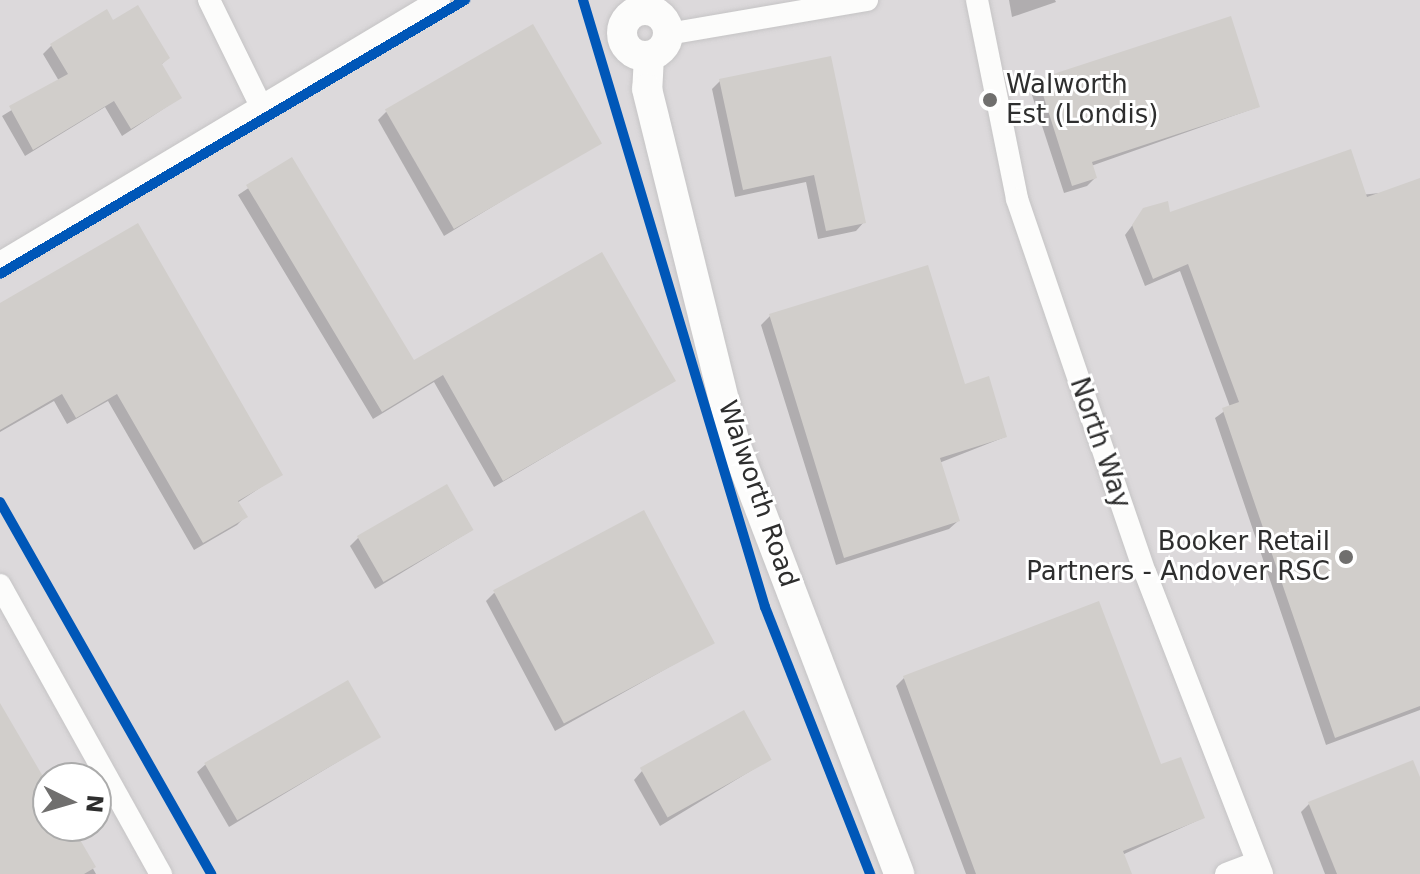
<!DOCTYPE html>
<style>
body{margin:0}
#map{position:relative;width:1420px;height:874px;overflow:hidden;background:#ece8e4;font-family:"DejaVu Sans",sans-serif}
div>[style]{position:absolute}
.industrial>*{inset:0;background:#dcd9db}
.shadow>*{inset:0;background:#0003}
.building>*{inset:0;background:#d1cecb;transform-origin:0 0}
.roads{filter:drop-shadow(0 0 2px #c5c4c5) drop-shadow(0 0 2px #c5c4c5)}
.street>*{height:22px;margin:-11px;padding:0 11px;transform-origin:11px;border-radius:11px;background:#fcfcfb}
.secondary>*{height:30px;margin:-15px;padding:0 15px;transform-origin:15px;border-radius:15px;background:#fcfcfb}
.secondary>.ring{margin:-15px;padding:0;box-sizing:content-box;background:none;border:30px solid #fcfcfb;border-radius:50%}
.cycleway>*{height:10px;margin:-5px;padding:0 5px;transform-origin:5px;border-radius:5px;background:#0057b8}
.dots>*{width:22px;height:22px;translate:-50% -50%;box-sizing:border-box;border:4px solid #fff;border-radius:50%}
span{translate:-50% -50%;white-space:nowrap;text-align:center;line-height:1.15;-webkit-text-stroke:6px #fff;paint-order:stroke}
.poi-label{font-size:26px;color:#2e2e2e}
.left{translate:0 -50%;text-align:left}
.right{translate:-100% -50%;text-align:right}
.street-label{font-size:26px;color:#2e2e2e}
.north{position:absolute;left:32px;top:762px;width:80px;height:80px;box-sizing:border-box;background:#fff;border:2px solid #ababab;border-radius:50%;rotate:95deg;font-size:22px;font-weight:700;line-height:32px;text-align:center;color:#2e2e2e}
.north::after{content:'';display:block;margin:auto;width:28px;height:36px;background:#706f6e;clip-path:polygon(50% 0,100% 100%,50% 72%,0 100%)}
</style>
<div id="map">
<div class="industrial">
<div style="clip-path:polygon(evenodd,0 0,1420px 0,1420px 874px,0 874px,0 0,48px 778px,96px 778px,96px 826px,48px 826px,48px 778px)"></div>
</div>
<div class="shadow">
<div style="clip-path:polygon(1009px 0,1055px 0,1056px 2px,1012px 17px)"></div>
<div style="clip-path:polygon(113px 22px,168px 58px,160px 66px,180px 98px,122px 136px,105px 107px,25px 156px,2px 116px,59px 81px,43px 54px,51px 46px)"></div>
<div style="clip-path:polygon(720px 81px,864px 222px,856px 231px,818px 239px,806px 182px,735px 197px,712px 89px)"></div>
<div style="clip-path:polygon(1039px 81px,1258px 107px,1091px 166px,1095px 178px,1087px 186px,1064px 193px,1030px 89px)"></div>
<div style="clip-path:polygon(386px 112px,599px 142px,444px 236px,378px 120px)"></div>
<div style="clip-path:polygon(291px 160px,413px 363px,674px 380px,494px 487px,434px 382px,373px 419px,238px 195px)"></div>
<div style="clip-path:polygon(1420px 189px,1420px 710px,1326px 745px,1215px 418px,1230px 407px,1180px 271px,1145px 286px,1125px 235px,1144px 210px,1169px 214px)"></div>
<div style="clip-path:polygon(0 305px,281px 474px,237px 503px,245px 517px,237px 525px,194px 550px,108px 401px,67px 424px,54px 401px,0 432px)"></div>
<div style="clip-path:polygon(770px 316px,1005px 437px,939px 463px,958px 521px,949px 529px,836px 565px,761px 325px)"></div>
<div style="clip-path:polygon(472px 530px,375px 589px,350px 546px,358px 538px)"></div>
<div style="clip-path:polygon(494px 593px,712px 643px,555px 731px,486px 601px)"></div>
<div style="clip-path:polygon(904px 678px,1160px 767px,1203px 818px,1122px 855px,1130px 874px,966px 874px,896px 686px)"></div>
<div style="clip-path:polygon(0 707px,48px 790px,48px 826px,69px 826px,96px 874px,0 874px)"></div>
<div style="clip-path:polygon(379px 737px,229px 827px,197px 772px,206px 764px)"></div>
<div style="clip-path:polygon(770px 759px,660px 826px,634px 780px,642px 771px)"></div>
<div style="clip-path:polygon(1420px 783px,1420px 874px,1325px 874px,1301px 812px,1309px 804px)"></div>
</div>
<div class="building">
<div style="clip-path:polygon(138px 5px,170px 58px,162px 64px,182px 98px,131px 129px,114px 101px,33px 150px,9px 106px,68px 74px,50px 44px,107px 9px,113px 20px)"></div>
<div style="clip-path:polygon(1231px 16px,1260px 107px,1092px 162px,1097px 178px,1072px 186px,1038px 79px)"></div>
<div style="left:533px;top:24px;width:138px;height:171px;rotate:60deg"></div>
<div style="clip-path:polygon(831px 56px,866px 223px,826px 231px,814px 175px,743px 190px,719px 79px)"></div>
<div style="clip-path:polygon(1351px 149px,1367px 197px,1420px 178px,1420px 706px,1335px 738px,1222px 408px,1239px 402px,1188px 264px,1153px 279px,1132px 225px,1143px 208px,1168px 201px,1170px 212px)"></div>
<div style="clip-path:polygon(292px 157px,414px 360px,602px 252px,676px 381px,503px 481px,443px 375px,382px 412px,246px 185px)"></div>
<div style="clip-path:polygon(138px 223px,283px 475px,238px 501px,248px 517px,203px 543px,117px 394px,76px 418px,62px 394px,0 430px,0 303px)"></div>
<div style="clip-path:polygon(928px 265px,965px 384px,989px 376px,1007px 437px,940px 458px,960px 521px,844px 558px,769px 314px)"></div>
<div style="left:447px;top:484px;width:53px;height:104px;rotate:60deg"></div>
<div style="left:644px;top:510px;width:151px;height:171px;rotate:62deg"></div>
<div style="clip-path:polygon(1099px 601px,1161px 764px,1181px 757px,1205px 818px,1123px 851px,1132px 874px,976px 874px,903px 676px)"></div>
<div style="left:348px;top:680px;width:66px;height:166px;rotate:60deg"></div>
<div style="clip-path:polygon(0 703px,48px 785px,48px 826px,72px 826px,96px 867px,84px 874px,0 874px)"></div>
<div style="left:744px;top:710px;width:57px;height:119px;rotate:61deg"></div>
<div style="clip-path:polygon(1413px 760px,1420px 777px,1420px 874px,1337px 874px,1308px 802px)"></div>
</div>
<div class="roads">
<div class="street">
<div style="left:209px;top:0;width:116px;rotate:63.9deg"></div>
<div style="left:977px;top:0;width:203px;rotate:78.6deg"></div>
<div style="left:1017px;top:199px;width:394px;rotate:71.1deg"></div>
<div style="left:1145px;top:572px;width:324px;rotate:68.8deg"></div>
<div style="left:668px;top:34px;width:202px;rotate:-9.7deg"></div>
<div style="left:0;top:263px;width:512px;rotate:-30.93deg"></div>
<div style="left:0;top:585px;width:331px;rotate:60.9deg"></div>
<div style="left:1226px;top:874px;width:33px;rotate:-21deg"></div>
</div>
<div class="secondary">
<div class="ring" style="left:622px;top:10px;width:16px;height:16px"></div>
<div style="left:649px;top:56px;width:33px;rotate:93deg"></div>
<div style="left:647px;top:89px;width:363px;rotate:76.1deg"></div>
<div style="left:734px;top:441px;width:463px;rotate:69.1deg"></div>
</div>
</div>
<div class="cycleway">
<div style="left:583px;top:0;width:634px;rotate:73.31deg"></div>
<div style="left:765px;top:607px;width:287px;rotate:68.5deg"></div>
<div style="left:0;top:274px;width:540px;rotate:-30.51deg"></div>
<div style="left:0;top:502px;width:428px;rotate:60.4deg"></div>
</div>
<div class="dots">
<div style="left:990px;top:100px;background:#706f6e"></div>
<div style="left:1346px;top:557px;background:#706f6e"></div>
</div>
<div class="poi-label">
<span class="left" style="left:1006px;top:100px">Walworth<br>Est (Londis)</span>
<span class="right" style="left:1330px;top:557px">Booker Retail<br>Partners - Andover RSC</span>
</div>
<div class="street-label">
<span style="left:1100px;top:443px;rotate:71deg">North Way</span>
<span style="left:758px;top:494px;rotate:71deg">Walworth Road</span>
</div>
<div class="north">N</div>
</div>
